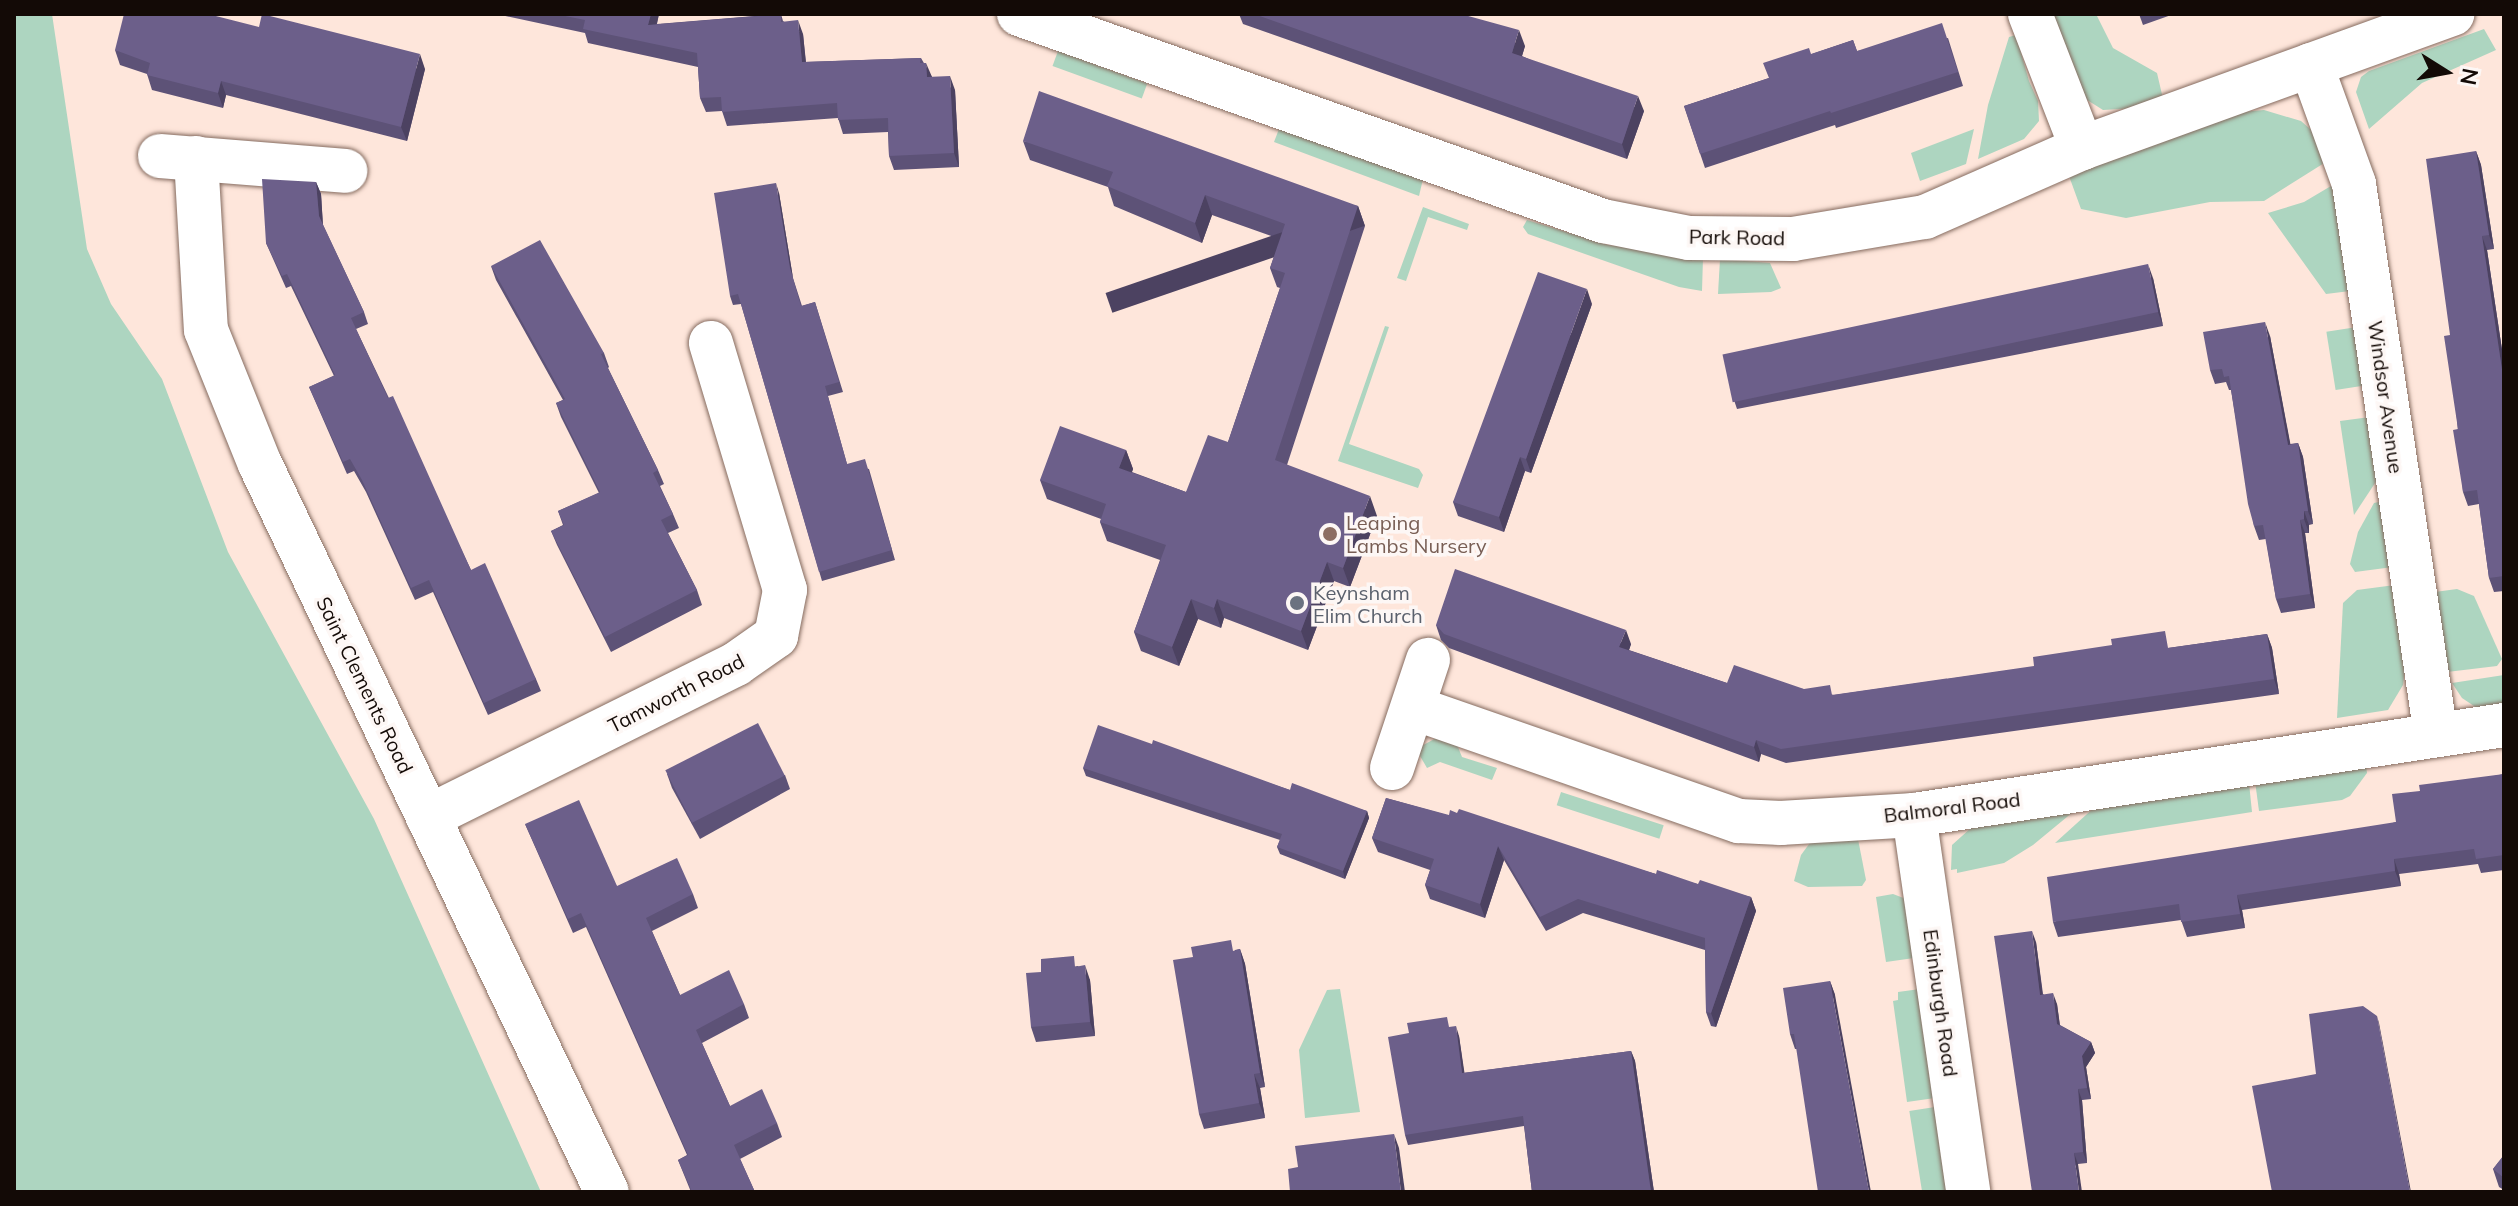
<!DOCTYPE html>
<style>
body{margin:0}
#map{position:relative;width:2518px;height:1206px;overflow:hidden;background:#fee6db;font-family:Mulish,sans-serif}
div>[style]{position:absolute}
.green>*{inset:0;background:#add5c0;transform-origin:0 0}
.roads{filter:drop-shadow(0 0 2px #856b5f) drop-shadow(0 0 2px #856b5f)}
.street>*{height:44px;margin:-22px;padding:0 22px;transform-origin:22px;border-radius:22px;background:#fff}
.wall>*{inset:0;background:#5d5277}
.shaded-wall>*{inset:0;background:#4c4261;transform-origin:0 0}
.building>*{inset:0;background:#6c5f8a;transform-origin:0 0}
.dots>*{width:22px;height:22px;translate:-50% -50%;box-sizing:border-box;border:4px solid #fdf7f5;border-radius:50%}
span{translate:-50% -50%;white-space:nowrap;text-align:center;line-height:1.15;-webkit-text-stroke:7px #fdf7f5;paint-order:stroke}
.street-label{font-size:20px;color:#130a06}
.education-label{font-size:20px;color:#785e54}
.left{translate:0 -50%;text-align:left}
.worship-label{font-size:20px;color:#5b616d}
.frame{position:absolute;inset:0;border:16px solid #130a06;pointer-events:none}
.north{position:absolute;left:2406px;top:32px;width:80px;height:80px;-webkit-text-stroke:6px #fdf7f5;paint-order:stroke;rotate:101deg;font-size:22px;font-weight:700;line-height:32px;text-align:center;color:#130a06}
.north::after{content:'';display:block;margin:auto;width:28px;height:36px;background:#130a06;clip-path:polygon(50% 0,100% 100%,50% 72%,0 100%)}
</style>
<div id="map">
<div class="green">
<div style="clip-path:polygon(14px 14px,52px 14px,87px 249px,111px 304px,162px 379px,228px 552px,374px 819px,541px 1192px,14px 1192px)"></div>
<div style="clip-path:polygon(2058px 14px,2096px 14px,2113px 48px,2157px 73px,2164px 103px,2152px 107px,2103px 110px,2084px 98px,2052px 17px)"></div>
<div style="clip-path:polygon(2484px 29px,2496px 50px,2422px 83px,2369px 129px,2356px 92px,2361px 77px,2369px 71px)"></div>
<div style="clip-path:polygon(2016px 35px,2029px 81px,2038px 101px,2039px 121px,2024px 139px,1978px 159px,1988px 105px,2009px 37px)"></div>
<div style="left:1058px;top:51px;width:95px;height:16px;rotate:20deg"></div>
<div style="clip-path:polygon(2264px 110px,2301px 121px,2317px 135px,2329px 160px,2264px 201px,2210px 202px,2126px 218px,2081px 209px,2069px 176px,2242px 112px)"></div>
<div style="clip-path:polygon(1279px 129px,1423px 179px,1419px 196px,1274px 142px)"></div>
<div style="clip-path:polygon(1974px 129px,1966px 164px,1920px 181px,1911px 153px)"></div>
<div style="clip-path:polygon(2336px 183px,2350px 291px,2326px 294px,2268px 213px,2304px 202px)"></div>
<div style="clip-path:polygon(1423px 207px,1469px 224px,1467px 230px,1428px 217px,1406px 281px,1397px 278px)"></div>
<div style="clip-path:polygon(1527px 220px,1608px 245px,1703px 258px,1702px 291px,1679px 287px,1528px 234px,1523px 227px)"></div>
<div style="clip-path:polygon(1720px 259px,1770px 263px,1781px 288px,1771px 292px,1718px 294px)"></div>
<div style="clip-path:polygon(1385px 326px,1389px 327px,1349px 444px,1419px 469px,1423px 475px,1418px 488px,1338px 461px)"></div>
<div style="left:2357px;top:327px;width:59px;height:31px;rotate:81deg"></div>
<div style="clip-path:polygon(2370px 417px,2379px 477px,2354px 515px,2340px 421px)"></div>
<div style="clip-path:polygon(2383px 501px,2393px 567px,2355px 572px,2350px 564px,2358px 532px,2374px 503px)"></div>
<div style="clip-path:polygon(2395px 585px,2405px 669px,2403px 685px,2388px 710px,2337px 718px,2343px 603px,2357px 590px)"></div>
<div style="clip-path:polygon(2457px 589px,2474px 596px,2502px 659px,2497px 666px,2447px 672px,2435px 592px)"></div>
<div style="clip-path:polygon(2504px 675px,2504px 714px,2477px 708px,2462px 698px,2452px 683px)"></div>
<div style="clip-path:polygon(1438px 737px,1454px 737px,1462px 757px,1497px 768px,1492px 780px,1440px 762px,1427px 768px,1416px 749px)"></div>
<div style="clip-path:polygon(2366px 766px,2367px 773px,2350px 796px,2342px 800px,2259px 811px,2255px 781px)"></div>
<div style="clip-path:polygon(2249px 783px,2252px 812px,2055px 843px,2097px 805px)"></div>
<div style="left:1561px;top:792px;width:108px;height:14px;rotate:18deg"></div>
<div style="clip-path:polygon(2073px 812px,2033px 845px,2004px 863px,1957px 873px,1957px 869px,1951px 870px,1952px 845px,1972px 827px)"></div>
<div style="clip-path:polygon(1857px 834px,1866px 880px,1862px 886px,1808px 887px,1794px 881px,1801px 855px,1815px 836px)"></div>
<div style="clip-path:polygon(1893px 894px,1906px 899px,1914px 958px,1886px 962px,1876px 897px)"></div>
<div style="clip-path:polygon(1340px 989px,1360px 1112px,1305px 1118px,1299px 1050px,1327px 990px)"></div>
<div style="clip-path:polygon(1920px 989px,1935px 1098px,1907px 1102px,1893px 1001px,1898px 1000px,1898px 992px)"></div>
<div style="left:1935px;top:1107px;width:86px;height:26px;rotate:81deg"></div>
</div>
<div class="roads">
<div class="street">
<div style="left:1019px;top:14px;width:620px;rotate:19.52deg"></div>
<div style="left:1603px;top:221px;width:88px;rotate:11.2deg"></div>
<div style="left:1689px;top:238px;width:104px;rotate:0.6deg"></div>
<div style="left:1793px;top:239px;width:134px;rotate:-9.5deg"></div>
<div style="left:1925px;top:217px;width:171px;rotate:-23.7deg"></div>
<div style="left:2082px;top:148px;width:394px;rotate:-19.9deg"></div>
<div style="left:2030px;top:14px;width:144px;rotate:68.8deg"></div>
<div style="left:2311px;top:65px;width:127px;rotate:70.1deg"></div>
<div style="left:2354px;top:184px;width:557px;rotate:81.54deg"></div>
<div style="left:160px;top:156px;width:186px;rotate:4.6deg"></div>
<div style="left:196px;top:158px;width:172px;rotate:86.7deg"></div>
<div style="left:206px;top:330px;width:144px;rotate:68.1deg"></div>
<div style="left:260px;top:464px;width:806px;rotate:64.52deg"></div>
<div style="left:1414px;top:708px;width:344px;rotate:19.2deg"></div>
<div style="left:1739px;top:821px;width:42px;rotate:2.7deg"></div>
<div style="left:1781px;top:823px;width:133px;rotate:-3.4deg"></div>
<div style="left:1914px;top:815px;width:597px;rotate:-8.67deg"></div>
<div style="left:1392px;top:768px;width:114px;rotate:-71.6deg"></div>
<div style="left:1914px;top:815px;width:381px;rotate:81.8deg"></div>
<div style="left:428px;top:817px;width:344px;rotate:-26.4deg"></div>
<div style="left:736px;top:664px;width:49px;rotate:-35deg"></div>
<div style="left:776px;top:636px;width:47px;rotate:-78.9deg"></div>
<div style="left:785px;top:590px;width:258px;rotate:-106.7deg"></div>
</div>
</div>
<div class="wall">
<div style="clip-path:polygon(496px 14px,659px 14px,657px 24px,781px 14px,783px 21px,803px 34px,806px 62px,921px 58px,932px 77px,955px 90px,959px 167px,894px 170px,889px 156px,888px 132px,843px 134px,838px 118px,727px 126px,722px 111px,706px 112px,700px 98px,698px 67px,588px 43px,585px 33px)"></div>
<div style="clip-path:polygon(1239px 14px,1420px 14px,1525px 46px,1522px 56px,1644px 111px,1627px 159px,1243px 24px)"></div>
<div style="clip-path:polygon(2139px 14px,2174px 14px,2143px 25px)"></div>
<div style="clip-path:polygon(1948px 38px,1963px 86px,1836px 128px,1835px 125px,1705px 168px,1684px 106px,1769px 78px,1812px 54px,1853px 40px,1857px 51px)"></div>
<div style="clip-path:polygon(115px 50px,425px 69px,407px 141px,226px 95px,223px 108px,152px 90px,147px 74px,120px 65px)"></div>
<div style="clip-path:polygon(1023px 141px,1358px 206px,1365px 226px,1287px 465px,1377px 516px,1350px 587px,1334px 581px,1308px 650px,1224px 618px,1221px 628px,1198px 619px,1179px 666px,1141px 651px,1134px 632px,1160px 560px,1107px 541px,1100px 522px,1101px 519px,1047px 499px,1040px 480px,1126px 450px,1133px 469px,1132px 472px,1186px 492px,1228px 442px,1280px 288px,1277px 287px,1270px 268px,1280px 239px,1212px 215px,1202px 243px,1114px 206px,1108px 187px,1030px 160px)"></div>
<div style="clip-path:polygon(2476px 151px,2481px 165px,2494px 249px,2487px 250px,2504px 363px,2504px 591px,2494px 592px,2489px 578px,2479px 504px,2468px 506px,2463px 492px,2450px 335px)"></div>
<div style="clip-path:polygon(316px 182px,321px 194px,323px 225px,364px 312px,368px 324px,356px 329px,471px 570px,536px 679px,541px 691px,488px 715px,433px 592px,415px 600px,366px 492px,354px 471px,347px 474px,309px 387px,334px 376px,291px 286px,286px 288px,266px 243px)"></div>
<div style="clip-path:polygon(779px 193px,793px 278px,802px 306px,815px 302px,843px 392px,828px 396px,847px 464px,869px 469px,895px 560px,822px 581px,741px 304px,733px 305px,730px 296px)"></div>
<div style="clip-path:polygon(491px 266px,604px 353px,609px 367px,608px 368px,658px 470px,664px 484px,660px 486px,673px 514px,679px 528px,668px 533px,697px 590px,702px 605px,611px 652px,557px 545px,551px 531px,563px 525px,558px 511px,599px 493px,561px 417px,556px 403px,563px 400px,496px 280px)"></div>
<div style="clip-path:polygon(2153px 278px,2163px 326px,1737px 409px,1732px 394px)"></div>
<div style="clip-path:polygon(1592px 304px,1531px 473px,1525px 471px,1504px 532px,1458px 516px,1453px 502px)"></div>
<div style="clip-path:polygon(2270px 336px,2290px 444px,2298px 443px,2303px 457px,2313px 524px,2309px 525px,2309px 533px,2305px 533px,2315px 608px,2281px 613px,2276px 599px,2266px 539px,2259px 540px,2254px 526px,2231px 390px,2229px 390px,2226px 382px,2215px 384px,2210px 370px)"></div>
<div style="clip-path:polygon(1436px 625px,1631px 644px,1629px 650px,1727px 683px,1804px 689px,1834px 695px,2267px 634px,2272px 648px,2279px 694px,1786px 763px,1761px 754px,1759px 762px,1449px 648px,1441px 640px)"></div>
<div style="clip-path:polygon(1152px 744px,1290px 790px,1367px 811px,1369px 818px,1345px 879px,1280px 854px,1277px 847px,1280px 840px,1086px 776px,1083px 768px)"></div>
<div style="clip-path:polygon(667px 774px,785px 775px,790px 789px,700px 839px,672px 788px)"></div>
<div style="clip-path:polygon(2504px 774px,2504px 870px,2481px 873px,2478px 864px,2399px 874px,2401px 886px,2242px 910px,2245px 928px,2187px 937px,2181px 920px,2058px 937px,2053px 922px,2396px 822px,2420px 791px)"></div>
<div style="clip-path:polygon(1386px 798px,1656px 874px,1751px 897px,1756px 911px,1716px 1027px,1711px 1026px,1706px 1012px,1705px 950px,1583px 913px,1546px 931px,1504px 860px,1485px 918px,1430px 899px,1425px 885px,1430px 870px,1378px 852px,1372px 838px)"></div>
<div style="clip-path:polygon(525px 824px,617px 886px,693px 894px,698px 908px,652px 931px,680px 995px,744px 1004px,749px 1018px,702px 1043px,730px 1106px,777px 1123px,782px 1137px,740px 1159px,755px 1192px,691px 1192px,678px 1160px,687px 1155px,586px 927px,573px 933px)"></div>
<div style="clip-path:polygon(2036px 942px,2043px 994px,2057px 1004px,2060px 1025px,2091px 1042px,2095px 1053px,2086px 1067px,2091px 1099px,2082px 1100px,2087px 1163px,2078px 1164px,2032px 1192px)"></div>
<div style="clip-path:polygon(1240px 949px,1245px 964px,1265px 1087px,1260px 1088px,1265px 1118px,1204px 1129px,1199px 1114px,1235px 950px)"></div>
<div style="clip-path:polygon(1078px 966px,1090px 980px,1095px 1036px,1036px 1042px,1031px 1027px,1041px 972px)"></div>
<div style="clip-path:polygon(1830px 981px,1835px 995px,1797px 1049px,1795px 1049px,1790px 1034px)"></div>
<div style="clip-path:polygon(1450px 1027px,1459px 1036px,1464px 1073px,1631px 1051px,1635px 1061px,1654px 1192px,1532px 1192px,1524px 1126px,1408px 1145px,1405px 1135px)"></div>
<div style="clip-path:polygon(2504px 1155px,2504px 1190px,2499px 1187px,2493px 1169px)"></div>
</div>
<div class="shaded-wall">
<div style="clip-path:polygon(651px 14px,659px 14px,653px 39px,648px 25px)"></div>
<div style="clip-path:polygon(798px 20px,803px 34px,807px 76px,802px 62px)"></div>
<div style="clip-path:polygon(1519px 30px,1525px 46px,1518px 69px,1512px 53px)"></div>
<div style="clip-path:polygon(420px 54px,425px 69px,407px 141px,401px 127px)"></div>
<div style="clip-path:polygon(926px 63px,932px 77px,927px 77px)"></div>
<div style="clip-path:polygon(950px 76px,955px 90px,959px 167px,954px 153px)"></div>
<div style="clip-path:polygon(221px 81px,226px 95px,223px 108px,218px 93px)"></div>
<div style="clip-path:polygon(1638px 96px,1644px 111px,1627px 159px,1622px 144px)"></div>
<div style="clip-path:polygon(2476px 151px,2481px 165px,2494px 249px,2489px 235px)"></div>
<div style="clip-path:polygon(316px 182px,321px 194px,323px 228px,319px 216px)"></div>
<div style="clip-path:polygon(776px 183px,779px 193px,793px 278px,790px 268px)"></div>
<div style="clip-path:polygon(1205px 195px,1212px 215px,1202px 243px,1195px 223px)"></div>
<div style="left:1358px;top:206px;width:21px;height:267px;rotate:71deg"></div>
<div style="clip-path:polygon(2482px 236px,2487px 250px,2504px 363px,2504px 383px)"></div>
<div style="clip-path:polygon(2148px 264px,2153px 278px,2163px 326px,2158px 312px)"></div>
<div style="clip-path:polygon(1587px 289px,1592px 304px,1531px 473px,1526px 459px)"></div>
<div style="clip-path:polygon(2265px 322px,2270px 336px,2293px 458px,2288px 445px)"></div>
<div style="clip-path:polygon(2298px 443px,2303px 457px,2313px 524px,2308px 511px)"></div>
<div style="clip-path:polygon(1126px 450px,1133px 469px,1126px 487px,1119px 468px)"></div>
<div style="clip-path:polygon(1520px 457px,1525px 471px,1504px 532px,1499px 517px)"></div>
<div style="clip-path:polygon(1370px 496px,1377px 516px,1350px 587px,1343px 568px)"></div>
<div style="clip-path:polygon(2304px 511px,2309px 525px,2309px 533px,2304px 519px)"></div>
<div style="clip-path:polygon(2300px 520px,2305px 533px,2315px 608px,2310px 594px)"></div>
<div style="clip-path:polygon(1327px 562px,1334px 581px,1308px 650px,1301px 631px)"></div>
<div style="clip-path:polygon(1191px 599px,1198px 619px,1179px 666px,1172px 647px)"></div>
<div style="clip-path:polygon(1217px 599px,1224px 618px,1221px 628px,1214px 608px)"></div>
<div style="clip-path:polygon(1626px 630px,1631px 644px,1625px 662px,1619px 647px)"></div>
<div style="clip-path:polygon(2267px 634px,2272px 648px,2279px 694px,2274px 679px)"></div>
<div style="clip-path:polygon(1756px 740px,1761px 754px,1759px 762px,1754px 747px)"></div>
<div style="clip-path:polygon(1367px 811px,1369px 818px,1345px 879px,1343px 871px)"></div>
<div style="clip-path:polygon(1498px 846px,1504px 860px,1485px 918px,1480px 904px)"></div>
<div style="clip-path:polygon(2394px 859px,2399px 874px,2401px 886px,2395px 871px)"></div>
<div style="clip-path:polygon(2237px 895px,2242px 910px,2245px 928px,2240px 914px)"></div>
<div style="clip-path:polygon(1751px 897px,1756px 911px,1716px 1027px,1711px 1013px)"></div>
<div style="clip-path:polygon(2032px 931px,2036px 942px,2044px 1006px,2040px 995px)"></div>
<div style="clip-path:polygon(1240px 949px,1245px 964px,1265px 1087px,1260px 1073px)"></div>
<div style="clip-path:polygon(1085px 965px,1090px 980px,1095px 1036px,1090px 1022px)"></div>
<div style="clip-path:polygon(1830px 981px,1835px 995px,1871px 1192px,1869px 1192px)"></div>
<div style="clip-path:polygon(2053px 993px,2057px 1004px,2061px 1035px,2057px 1024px)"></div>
<div style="clip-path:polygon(2377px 1016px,2379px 1023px,2411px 1192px,2410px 1192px)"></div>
<div style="clip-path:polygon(1456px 1026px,1459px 1036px,1466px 1083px,1462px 1073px)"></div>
<div style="clip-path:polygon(2091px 1042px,2095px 1053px,2086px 1067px,2091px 1099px,2087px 1088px,2082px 1056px)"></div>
<div style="clip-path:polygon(1631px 1051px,1635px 1061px,1654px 1192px,1651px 1192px)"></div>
<div style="clip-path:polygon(1254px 1074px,1260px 1088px,1265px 1118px,1259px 1103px)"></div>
<div style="clip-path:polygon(2078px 1089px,2082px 1100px,2087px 1163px,2083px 1152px)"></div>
<div style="clip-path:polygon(1394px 1134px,1399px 1148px,1405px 1192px,1401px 1192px)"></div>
<div style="clip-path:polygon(2074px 1153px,2078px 1164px,2082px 1192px,2079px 1192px)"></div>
</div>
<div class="building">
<div style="clip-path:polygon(124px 14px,208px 14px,259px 27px,262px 14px,420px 54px,401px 127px,221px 81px,218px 93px,147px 75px,150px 63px,115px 50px)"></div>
<div style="clip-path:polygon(555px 14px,651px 14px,648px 25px,781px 14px,781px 22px,798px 20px,802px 62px,921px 58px,920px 63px,926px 63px,927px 77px,950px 76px,954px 153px,889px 156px,888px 118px,838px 120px,837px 103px,722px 112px,721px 97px,700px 98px,697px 53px,583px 29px,585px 20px)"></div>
<div style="clip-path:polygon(1254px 14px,1420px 14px,1426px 16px,1426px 14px,1461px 14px,1519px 30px,1512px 53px,1638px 96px,1622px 144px)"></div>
<div style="clip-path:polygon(1942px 23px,1958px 72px,1831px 113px,1830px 111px,1700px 154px,1684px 106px,1769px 78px,1763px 63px,1809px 48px,1811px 54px,1853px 40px,1857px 51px)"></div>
<div style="clip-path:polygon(1039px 91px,1358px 206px,1275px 460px,1370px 496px,1343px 568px,1327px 562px,1301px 631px,1217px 599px,1214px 608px,1191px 599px,1172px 647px,1134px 632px,1166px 545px,1100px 522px,1106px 504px,1040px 480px,1060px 426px,1126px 450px,1119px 468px,1186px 492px,1208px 435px,1228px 442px,1285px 273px,1270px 268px,1285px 224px,1205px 195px,1195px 223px,1107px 186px,1113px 172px,1023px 141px)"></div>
<div style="clip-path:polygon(2476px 151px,2489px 235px,2482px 236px,2504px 383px,2504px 576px,2489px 578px,2477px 490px,2463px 492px,2453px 430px,2458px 429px,2444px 336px,2450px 335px,2426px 159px)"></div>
<div style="clip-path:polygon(262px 179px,316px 182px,319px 216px,364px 312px,351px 318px,388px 398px,393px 396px,471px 570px,485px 563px,536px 679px,484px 703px,429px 580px,411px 588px,362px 480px,350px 459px,343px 462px,309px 387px,335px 375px,287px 274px,282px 276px,266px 243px)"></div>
<div style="clip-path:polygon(776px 183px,790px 268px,801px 306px,815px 302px,839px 382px,825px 386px,847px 464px,865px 459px,892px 550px,819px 572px,738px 294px,730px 296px,714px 193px)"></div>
<div style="clip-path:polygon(540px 240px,604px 353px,601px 354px,658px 470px,653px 473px,673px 514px,661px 520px,697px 590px,605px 637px,551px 531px,564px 525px,558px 511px,600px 492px,556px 403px,565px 399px,491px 266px)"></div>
<div style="left:2148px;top:264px;width:49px;height:435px;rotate:78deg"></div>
<div style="clip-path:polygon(1538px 272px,1587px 289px,1526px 459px,1520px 457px,1499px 517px,1453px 502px)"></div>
<div style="clip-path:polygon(2265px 322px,2288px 445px,2298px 443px,2308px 511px,2304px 511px,2304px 519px,2300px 520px,2310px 594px,2276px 599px,2263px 525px,2254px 526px,2248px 504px,2229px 376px,2224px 377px,2222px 369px,2210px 370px,2203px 332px)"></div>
<div style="clip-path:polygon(1455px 569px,1626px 630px,1619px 647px,1727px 683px,1734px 665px,1804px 689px,1830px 685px,1832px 695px,2034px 666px,2033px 657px,2112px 645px,2111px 639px,2165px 631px,2168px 648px,2267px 634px,2274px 679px,1781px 749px,1756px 740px,1754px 747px,1444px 634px,1436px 625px)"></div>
<div style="left:758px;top:723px;width:59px;height:104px;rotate:63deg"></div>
<div style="clip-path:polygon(1098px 725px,1152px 744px,1153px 740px,1290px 790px,1292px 783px,1367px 811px,1343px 871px,1277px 847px,1282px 834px,1083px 768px)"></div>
<div style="clip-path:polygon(2504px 774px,2504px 855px,2476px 859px,2474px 849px,2394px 859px,2395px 871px,2237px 895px,2240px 914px,2181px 922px,2179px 904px,2053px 922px,2047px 877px,2396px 822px,2392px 794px,2420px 791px,2419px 785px)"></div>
<div style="clip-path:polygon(1386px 798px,1449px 815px,1450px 810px,1457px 813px,1459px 809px,1656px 874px,1657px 870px,1698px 884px,1700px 880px,1751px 897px,1711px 1013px,1706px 1012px,1705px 938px,1578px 899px,1540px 917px,1498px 846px,1480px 904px,1425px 885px,1434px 859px,1372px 838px)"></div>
<div style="clip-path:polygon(579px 800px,617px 886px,677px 858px,693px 894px,646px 918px,680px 995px,729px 970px,744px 1004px,696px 1030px,730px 1106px,762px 1089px,777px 1123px,734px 1145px,755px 1192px,692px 1192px,678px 1160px,688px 1155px,581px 913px,568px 919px,525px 824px)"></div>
<div style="clip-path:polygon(2032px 931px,2040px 995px,2053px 993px,2057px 1024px,2091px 1042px,2082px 1056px,2087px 1088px,2078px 1089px,2083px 1152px,2074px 1153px,2079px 1192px,2032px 1192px,1994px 936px)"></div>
<div style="clip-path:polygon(1231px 940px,1233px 951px,1240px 949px,1260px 1073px,1254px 1074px,1259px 1103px,1199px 1114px,1173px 960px,1193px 957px,1191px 947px)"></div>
<div style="clip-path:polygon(1074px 956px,1075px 967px,1085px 965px,1090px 1022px,1031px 1027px,1026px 973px,1041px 972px,1041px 959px)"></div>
<div style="clip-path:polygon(1830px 981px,1869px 1192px,1818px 1192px,1794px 1034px,1790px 1034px,1783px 988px)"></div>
<div style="clip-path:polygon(2363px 1006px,2377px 1016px,2410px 1192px,2272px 1192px,2252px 1086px,2316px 1074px,2309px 1014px)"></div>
<div style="clip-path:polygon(1447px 1017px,1449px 1027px,1456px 1026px,1462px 1073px,1631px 1051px,1651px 1192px,1615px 1192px,1615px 1190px,1599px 1192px,1532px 1192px,1523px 1116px,1405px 1135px,1388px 1037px,1409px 1033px,1407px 1023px)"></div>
<div style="clip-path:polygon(1394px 1134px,1401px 1192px,1290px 1192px,1288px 1169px,1298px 1167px,1295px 1146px)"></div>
<div style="clip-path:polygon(2504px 1155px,2504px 1178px,2493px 1169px)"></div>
</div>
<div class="dots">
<div style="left:1330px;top:534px;background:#8d6e63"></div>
<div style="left:1297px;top:603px;background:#6b7280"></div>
</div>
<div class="street-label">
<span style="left:1737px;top:237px;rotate:1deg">Park Road</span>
<span style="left:2386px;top:397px;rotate:82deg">Windsor Avenue</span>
<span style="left:365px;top:685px;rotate:64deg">Saint Clements Road</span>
<span style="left:676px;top:693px;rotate:-27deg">Tamworth Road</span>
<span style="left:1952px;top:807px;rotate:-7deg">Balmoral Road</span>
<span style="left:1941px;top:1003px;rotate:82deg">Edinburgh Road</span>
</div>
<div class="education-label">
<span class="left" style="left:1346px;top:534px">Leaping<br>Lambs Nursery</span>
</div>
<div class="worship-label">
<span class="left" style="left:1313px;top:604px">Keynsham<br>Elim Church</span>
</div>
<div class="frame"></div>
<div class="north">N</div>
</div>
